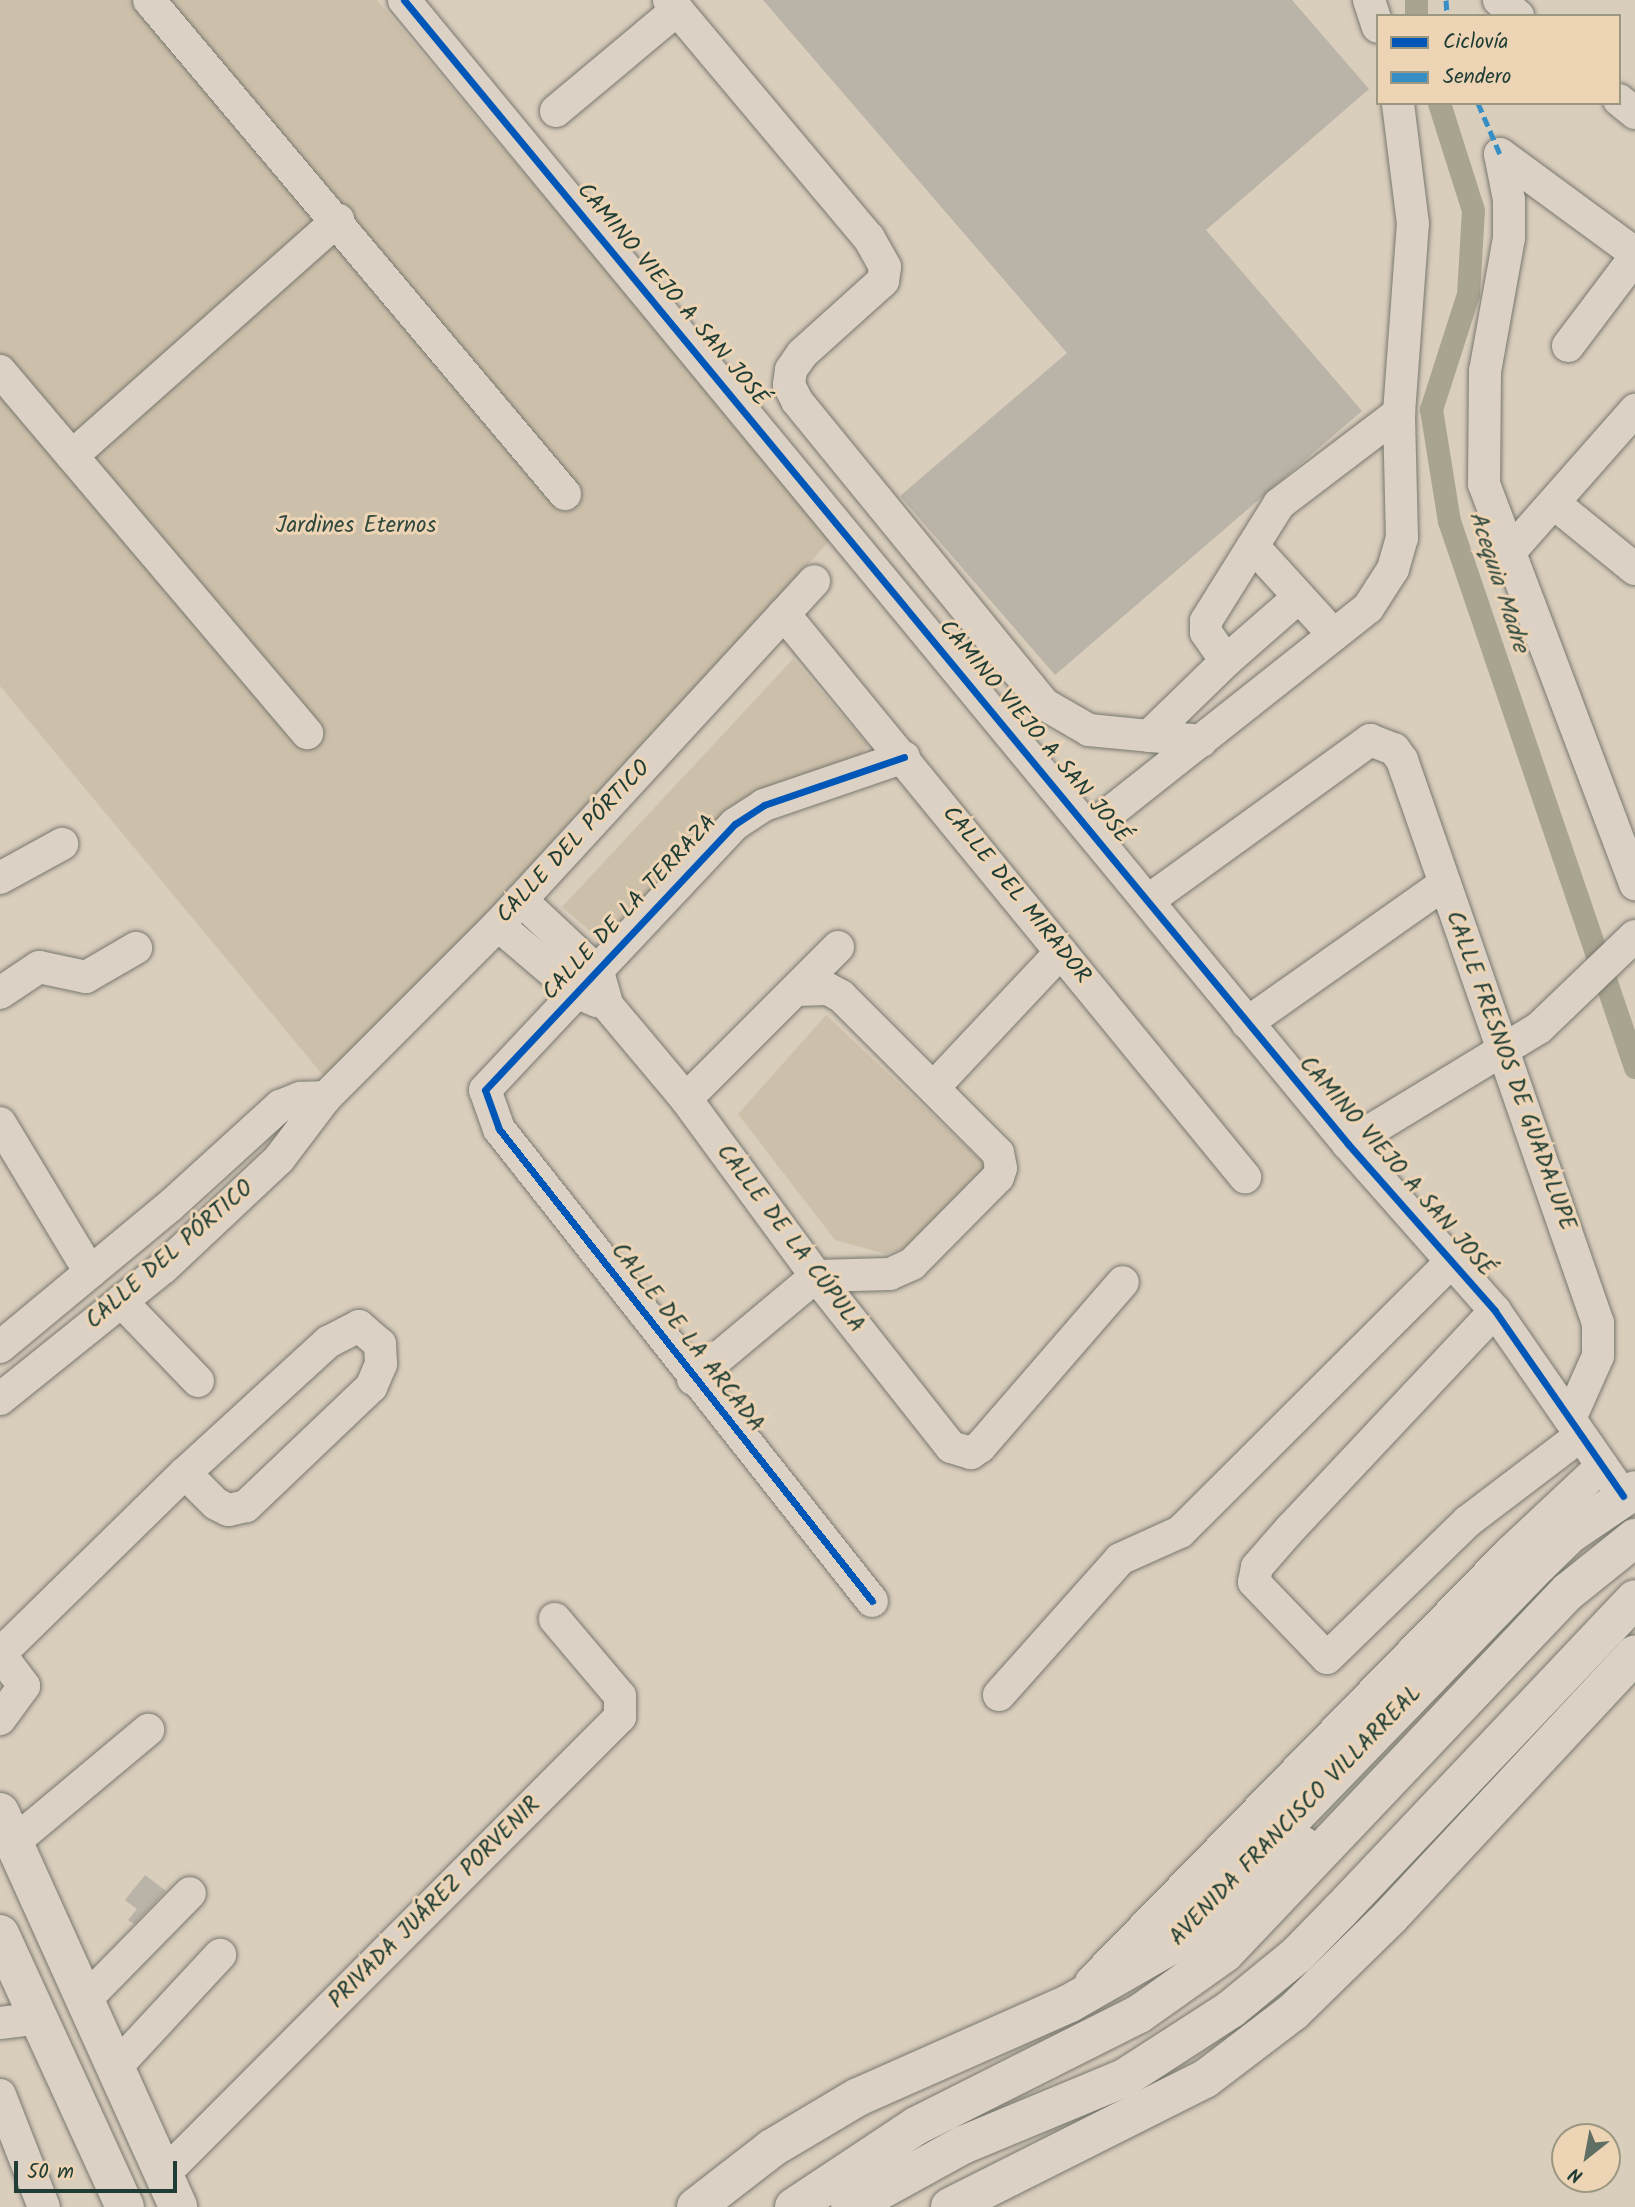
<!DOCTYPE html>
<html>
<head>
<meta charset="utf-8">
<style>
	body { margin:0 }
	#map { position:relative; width:1635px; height:2207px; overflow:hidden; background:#d9cdbc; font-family:Kalam,sans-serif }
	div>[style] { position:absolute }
	.green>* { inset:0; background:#cdc0aa }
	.canal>* { height:23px; margin:-11.5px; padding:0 11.5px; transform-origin:11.5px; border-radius:11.5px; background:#a9a490 }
	.building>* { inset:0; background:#bab3a7 }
	.roads { filter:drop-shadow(0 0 2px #78786f) drop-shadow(0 0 2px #78786f) }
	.minor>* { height:32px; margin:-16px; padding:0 16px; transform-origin:16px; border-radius:16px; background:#dbd1c5 }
	.major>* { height:38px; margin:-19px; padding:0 19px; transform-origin:19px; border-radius:19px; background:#dbd1c5 }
	.highway>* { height:38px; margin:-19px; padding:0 19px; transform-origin:19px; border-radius:19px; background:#dbd1c5 }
	.quiet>* { height:5px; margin-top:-2.5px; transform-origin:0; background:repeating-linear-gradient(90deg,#378ec5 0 10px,transparent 0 15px) }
	.cycleway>* { height:7px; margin:-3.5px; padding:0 3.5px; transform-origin:3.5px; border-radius:3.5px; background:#0057b8 }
	span { translate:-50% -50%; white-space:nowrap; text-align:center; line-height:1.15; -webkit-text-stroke:6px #edd4b5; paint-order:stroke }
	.street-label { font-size:23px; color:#1f3d34 }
	.park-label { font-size:23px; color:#30493e }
	.water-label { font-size:24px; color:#314a3f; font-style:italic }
	.legend { position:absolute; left:1376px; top:14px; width:245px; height:91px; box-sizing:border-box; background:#edd4b5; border:2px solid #9b9881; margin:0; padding:9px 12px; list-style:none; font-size:21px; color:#1f3d34 }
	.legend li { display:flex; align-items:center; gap:14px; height:35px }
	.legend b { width:35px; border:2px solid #9b9881 }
	.north { position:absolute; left:1551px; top:2123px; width:70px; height:70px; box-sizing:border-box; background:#edd4b5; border:2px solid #9b9881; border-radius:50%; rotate:211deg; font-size:19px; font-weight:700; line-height:28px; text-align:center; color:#1f3d34 }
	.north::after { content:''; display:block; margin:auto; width:24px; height:32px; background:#606f64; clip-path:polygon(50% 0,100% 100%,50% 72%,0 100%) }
	.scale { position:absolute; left:14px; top:2161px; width:163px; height:32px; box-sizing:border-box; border:4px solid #1f3d34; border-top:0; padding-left:9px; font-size:21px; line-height:24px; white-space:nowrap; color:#1f3d34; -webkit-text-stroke:5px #edd4b5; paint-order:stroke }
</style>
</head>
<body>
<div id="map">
	<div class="green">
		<div style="clip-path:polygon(0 0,377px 0,833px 537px,331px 1085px,0 686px)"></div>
		<div style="clip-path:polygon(793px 659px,868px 745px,858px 759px,810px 772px,754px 796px,604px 943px,562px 907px)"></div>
		<div style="clip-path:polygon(826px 1015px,991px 1170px,929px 1240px,886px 1254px,835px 1240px,738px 1114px)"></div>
	</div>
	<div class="canal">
		<div style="left:1416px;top:0;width:16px;rotate:90deg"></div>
		<div style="left:1439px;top:103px;width:112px;rotate:72.4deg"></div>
		<div style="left:1473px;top:210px;width:84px;rotate:93.4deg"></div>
		<div style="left:1468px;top:294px;width:121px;rotate:107.8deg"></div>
		<div style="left:1431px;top:409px;width:113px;rotate:80.9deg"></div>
		<div style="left:1449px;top:521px;width:577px;rotate:71.19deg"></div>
	</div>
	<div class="building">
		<div style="clip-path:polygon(763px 0,1292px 0,1369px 89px,1206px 230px,1362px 411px,1055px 675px,900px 496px,1067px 353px)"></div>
		<div style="clip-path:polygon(145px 1875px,166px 1891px,134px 1924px,128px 1920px,137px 1909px,125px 1900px)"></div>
	</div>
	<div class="roads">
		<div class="minor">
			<div style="left:149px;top:0;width:646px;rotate:49.9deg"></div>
			<div style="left:404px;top:0;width:1483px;rotate:50.47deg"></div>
			<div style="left:1348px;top:1144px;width:222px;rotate:48.6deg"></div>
			<div style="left:1495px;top:1311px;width:225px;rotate:55.3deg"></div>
			<div style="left:669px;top:0;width:311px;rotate:50deg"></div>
			<div style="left:869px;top:238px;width:33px;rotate:61deg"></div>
			<div style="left:885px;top:267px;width:14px;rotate:98deg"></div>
			<div style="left:883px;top:281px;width:109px;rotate:138deg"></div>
			<div style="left:802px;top:354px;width:19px;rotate:125deg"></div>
			<div style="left:791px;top:370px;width:15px;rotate:98deg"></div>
			<div style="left:789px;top:385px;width:18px;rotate:63deg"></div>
			<div style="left:797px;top:401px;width:391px;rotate:50.8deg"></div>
			<div style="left:1044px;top:704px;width:52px;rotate:30deg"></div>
			<div style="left:1089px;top:730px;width:113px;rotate:5.6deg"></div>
			<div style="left:1369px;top:0;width:28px;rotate:72deg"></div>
			<div style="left:1499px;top:0;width:25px;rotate:40deg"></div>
			<div style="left:1619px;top:100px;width:21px;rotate:39deg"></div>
			<div style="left:556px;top:111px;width:158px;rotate:-39.9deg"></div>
			<div style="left:1500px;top:154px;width:47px;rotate:78.9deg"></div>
			<div style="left:1509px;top:200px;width:38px;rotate:90deg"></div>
			<div style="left:1509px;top:238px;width:135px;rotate:100.2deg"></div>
			<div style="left:1485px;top:371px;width:113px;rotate:90.5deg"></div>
			<div style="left:1484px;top:484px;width:428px;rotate:69.3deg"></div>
			<div style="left:1500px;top:154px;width:167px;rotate:36.3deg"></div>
			<div style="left:1568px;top:346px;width:111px;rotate:-53deg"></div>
			<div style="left:0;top:371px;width:475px;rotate:49.7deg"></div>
			<div style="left:72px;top:456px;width:356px;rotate:-41.6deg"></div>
			<div style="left:1555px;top:504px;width:103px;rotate:39.1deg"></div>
			<div style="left:1253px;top:546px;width:120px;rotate:47.7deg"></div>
			<div style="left:1509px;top:553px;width:191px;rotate:-48.6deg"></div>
			<div style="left:1299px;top:597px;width:97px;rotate:138.8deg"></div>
			<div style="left:1226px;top:661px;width:35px;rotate:-125deg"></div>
			<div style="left:1206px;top:632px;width:11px;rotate:-90deg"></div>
			<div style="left:1206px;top:621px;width:138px;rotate:-58deg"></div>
			<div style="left:1279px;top:504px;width:151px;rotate:-37.2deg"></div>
			<div style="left:784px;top:614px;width:728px;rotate:50.69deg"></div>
			<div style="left:1149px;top:736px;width:107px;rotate:-44.2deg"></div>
			<div style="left:1089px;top:829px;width:356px;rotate:-38.4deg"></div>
			<div style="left:1368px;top:608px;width:46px;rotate:-57.3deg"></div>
			<div style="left:1393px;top:569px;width:32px;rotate:-74deg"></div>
			<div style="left:1402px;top:538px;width:125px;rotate:-91.4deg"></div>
			<div style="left:1399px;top:413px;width:190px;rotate:-85.8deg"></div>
			<div style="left:1413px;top:224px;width:122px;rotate:-97.1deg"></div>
			<div style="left:0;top:878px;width:71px;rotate:-28.7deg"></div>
			<div style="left:521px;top:900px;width:105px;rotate:43.1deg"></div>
			<div style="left:598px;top:972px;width:35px;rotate:74deg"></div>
			<div style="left:608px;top:1006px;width:121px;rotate:50deg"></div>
			<div style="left:686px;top:1099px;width:220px;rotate:53.7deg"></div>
			<div style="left:816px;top:1276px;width:218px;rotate:51.7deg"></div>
			<div style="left:951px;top:1447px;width:21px;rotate:17deg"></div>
			<div style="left:971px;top:1453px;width:11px;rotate:-34deg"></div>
			<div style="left:980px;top:1447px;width:218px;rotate:-49.1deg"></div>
			<div style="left:1149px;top:900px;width:273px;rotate:-35.9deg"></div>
			<div style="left:1370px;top:740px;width:26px;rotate:21deg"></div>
			<div style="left:1394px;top:749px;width:14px;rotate:54deg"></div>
			<div style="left:1402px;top:760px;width:596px;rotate:70.81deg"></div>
			<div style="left:1598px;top:1323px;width:33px;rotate:90deg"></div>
			<div style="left:1598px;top:1356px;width:69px;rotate:114deg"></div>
			<div style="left:498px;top:925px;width:105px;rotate:40.4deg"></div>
			<div style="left:578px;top:993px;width:21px;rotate:23deg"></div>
			<div style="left:0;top:993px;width:47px;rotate:-33.7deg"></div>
			<div style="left:39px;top:967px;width:48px;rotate:12deg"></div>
			<div style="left:86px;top:977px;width:58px;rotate:-30.1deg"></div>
			<div style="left:1247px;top:1023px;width:241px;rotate:-35.2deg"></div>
			<div style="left:935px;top:1086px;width:184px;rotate:-46.8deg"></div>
			<div style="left:686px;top:1099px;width:215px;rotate:-45deg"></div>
			<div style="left:0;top:1123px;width:174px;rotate:58.9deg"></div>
			<div style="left:1348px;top:1144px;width:223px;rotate:-31.3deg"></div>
			<div style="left:1539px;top:1028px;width:133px;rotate:-43.8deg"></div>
			<div style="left:121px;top:1301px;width:111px;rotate:46.1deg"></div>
			<div style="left:1495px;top:1311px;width:298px;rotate:133.2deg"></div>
			<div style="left:1291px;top:1528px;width:52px;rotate:131.1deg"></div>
			<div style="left:1257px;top:1567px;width:15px;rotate:101deg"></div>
			<div style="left:1254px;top:1582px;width:105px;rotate:46.2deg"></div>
			<div style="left:1327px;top:1658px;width:197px;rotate:-44.2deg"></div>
			<div style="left:1468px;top:1521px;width:141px;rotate:-37.2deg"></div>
			<div style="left:0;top:1347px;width:221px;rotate:-39.7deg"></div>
			<div style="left:170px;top:1206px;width:149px;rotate:-42.3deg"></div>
			<div style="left:280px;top:1106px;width:22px;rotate:-22deg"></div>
			<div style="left:300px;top:1098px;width:26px;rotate:-2deg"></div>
			<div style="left:693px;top:1379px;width:160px;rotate:-39.9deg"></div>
			<div style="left:816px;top:1276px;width:74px;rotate:-1.5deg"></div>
			<div style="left:890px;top:1274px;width:24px;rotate:-24deg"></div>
			<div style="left:912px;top:1264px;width:122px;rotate:-45.3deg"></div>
			<div style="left:998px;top:1177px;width:9px;rotate:-72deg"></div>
			<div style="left:1001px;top:1168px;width:15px;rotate:-101deg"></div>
			<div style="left:998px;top:1153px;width:222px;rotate:-135deg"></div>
			<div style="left:841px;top:996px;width:15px;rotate:-152deg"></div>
			<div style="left:828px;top:989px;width:31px;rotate:178deg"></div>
			<div style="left:0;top:1399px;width:209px;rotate:-38.8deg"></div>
			<div style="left:163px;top:1268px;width:159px;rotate:-43.2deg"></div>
			<div style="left:279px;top:1159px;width:78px;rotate:-52.8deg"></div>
			<div style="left:326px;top:1097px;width:243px;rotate:-45deg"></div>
			<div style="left:498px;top:925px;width:467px;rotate:-47.4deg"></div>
			<div style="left:872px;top:1601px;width:602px;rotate:-128.32deg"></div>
			<div style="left:499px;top:1129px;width:41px;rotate:-109.7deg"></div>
			<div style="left:485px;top:1090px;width:365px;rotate:-46.8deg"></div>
			<div style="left:735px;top:824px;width:35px;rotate:-33deg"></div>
			<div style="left:764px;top:805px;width:148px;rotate:-18.9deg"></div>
			<div style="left:1px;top:1653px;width:257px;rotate:-44.4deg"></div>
			<div style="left:185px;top:1473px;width:194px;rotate:-42.5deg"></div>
			<div style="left:328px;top:1342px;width:35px;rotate:-27deg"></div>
			<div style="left:359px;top:1326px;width:28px;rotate:41deg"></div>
			<div style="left:380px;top:1344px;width:20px;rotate:87deg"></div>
			<div style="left:381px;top:1364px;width:25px;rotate:113deg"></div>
			<div style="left:371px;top:1387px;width:173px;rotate:136.4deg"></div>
			<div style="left:246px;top:1506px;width:18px;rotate:167deg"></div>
			<div style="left:228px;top:1510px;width:13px;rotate:-153deg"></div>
			<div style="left:216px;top:1504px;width:44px;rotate:-135deg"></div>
			<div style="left:0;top:1654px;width:40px;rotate:53deg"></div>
			<div style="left:24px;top:1686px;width:41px;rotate:126deg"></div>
			<div style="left:999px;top:1695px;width:182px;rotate:-48.3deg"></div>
			<div style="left:1120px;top:1559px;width:66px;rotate:-24.2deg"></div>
			<div style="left:1180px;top:1532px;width:384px;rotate:-44.9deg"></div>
			<div style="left:14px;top:1842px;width:175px;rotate:-39.9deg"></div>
			<div style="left:1091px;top:1982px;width:600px;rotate:-45.74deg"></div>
			<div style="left:1510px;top:1552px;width:126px;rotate:-43.1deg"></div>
			<div style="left:84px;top:2001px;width:151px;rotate:-45.5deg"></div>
			<div style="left:0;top:2023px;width:38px;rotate:-7deg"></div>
			<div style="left:114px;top:2069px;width:156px;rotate:-47.1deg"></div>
			<div style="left:0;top:2095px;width:120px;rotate:68.6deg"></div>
			<div style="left:163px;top:2175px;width:647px;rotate:-45.06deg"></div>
			<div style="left:620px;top:1717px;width:21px;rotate:-90deg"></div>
			<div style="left:620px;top:1696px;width:101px;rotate:-130.2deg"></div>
		</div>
		<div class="major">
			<div style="left:0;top:1812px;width:433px;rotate:65.7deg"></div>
			<div style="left:0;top:1934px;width:300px;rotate:65.4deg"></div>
			<div style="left:696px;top:2207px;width:96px;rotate:-37.8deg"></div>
			<div style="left:772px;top:2148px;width:100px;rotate:-30.7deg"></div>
			<div style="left:858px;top:2097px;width:232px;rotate:-23.9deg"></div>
			<div style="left:1070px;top:2003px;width:113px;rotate:-29.7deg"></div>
			<div style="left:1168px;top:1947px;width:532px;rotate:-45.91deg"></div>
			<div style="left:1538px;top:1565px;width:45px;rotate:-44.1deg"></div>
			<div style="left:1570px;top:1534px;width:78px;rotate:-34.1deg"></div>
			<div style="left:950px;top:2207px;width:285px;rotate:-26.7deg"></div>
			<div style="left:1205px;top:2079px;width:111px;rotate:-37.3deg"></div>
			<div style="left:1293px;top:2012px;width:136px;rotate:-44.4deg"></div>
			<div style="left:1390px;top:1917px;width:359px;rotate:-47deg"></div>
		</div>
		<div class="highway">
			<div style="left:1168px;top:1947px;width:47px;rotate:-29.3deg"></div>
			<div style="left:1209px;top:1924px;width:122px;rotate:-40.3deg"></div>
			<div style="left:794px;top:2207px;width:146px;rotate:-33.6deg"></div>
			<div style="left:916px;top:2126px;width:250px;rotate:-26.7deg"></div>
			<div style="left:1139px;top:2014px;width:105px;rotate:-35.3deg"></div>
			<div style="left:1225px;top:1953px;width:499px;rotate:-46.5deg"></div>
			<div style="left:1569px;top:1591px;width:85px;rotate:-38.8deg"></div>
			<div style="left:850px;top:2207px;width:129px;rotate:-28.8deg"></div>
			<div style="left:963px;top:2145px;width:177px;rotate:-22.6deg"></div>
			<div style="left:1126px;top:2077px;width:125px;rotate:-32.9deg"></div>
			<div style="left:1231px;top:2009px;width:85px;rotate:-39.3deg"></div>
			<div style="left:1297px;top:1955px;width:62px;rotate:-45.7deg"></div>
			<div style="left:1340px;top:1911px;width:429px;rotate:-46.6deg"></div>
		</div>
	</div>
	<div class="quiet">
		<div style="left:1446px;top:0;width:16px;rotate:86deg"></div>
		<div style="left:1478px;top:103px;width:56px;rotate:66.7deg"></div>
	</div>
	<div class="cycleway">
		<div style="left:404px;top:0;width:1483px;rotate:50.47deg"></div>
		<div style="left:1348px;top:1144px;width:222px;rotate:48.6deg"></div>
		<div style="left:1495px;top:1311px;width:225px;rotate:55.3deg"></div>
		<div style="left:872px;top:1601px;width:602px;rotate:-128.32deg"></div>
		<div style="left:499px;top:1129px;width:41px;rotate:-109.7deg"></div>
		<div style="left:485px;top:1090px;width:365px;rotate:-46.8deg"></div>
		<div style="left:735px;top:824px;width:35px;rotate:-33deg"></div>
		<div style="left:764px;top:805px;width:148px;rotate:-18.9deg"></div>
	</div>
	<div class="street-label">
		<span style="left:672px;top:295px;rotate:50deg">CAMINO VIEJO A SAN JOSÉ</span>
		<span style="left:1034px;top:732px;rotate:50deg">CAMINO VIEJO A SAN JOSÉ</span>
		<span style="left:574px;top:842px;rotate:-47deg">CALLE DEL PÓRTICO</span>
		<span style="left:1016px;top:895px;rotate:51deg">CALLE DEL MIRADOR</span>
		<span style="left:630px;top:908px;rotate:-47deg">CALLE DE LA TERRAZA</span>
		<span style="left:1510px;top:1071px;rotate:70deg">CALLE FRESNOS DE GUADALUPE</span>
		<span style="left:1396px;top:1167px;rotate:49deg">CAMINO VIEJO A SAN JOSÉ</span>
		<span style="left:790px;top:1239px;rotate:53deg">CALLE DE LA CÚPULA</span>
		<span style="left:170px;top:1255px;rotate:-41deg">CALLE DEL PÓRTICO</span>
		<span style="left:687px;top:1338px;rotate:52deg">CALLE DE LA ARCADA</span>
		<span style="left:1296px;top:1816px;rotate:-46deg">AVENIDA FRANCISCO VILLARREAL</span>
		<span style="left:435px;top:1903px;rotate:-45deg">PRIVADA JUÁREZ PORVENIR</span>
	</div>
	<div class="park-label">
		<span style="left:356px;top:526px">Jardines Eternos</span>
	</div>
	<div class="water-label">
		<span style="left:1498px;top:582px;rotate:72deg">Acequia Madre</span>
	</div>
	<ul class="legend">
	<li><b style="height:9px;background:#0057b8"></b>Ciclovía</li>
	<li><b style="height:9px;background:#378ec5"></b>Sendero</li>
	</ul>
	<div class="north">N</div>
	<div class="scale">50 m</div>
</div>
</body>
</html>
